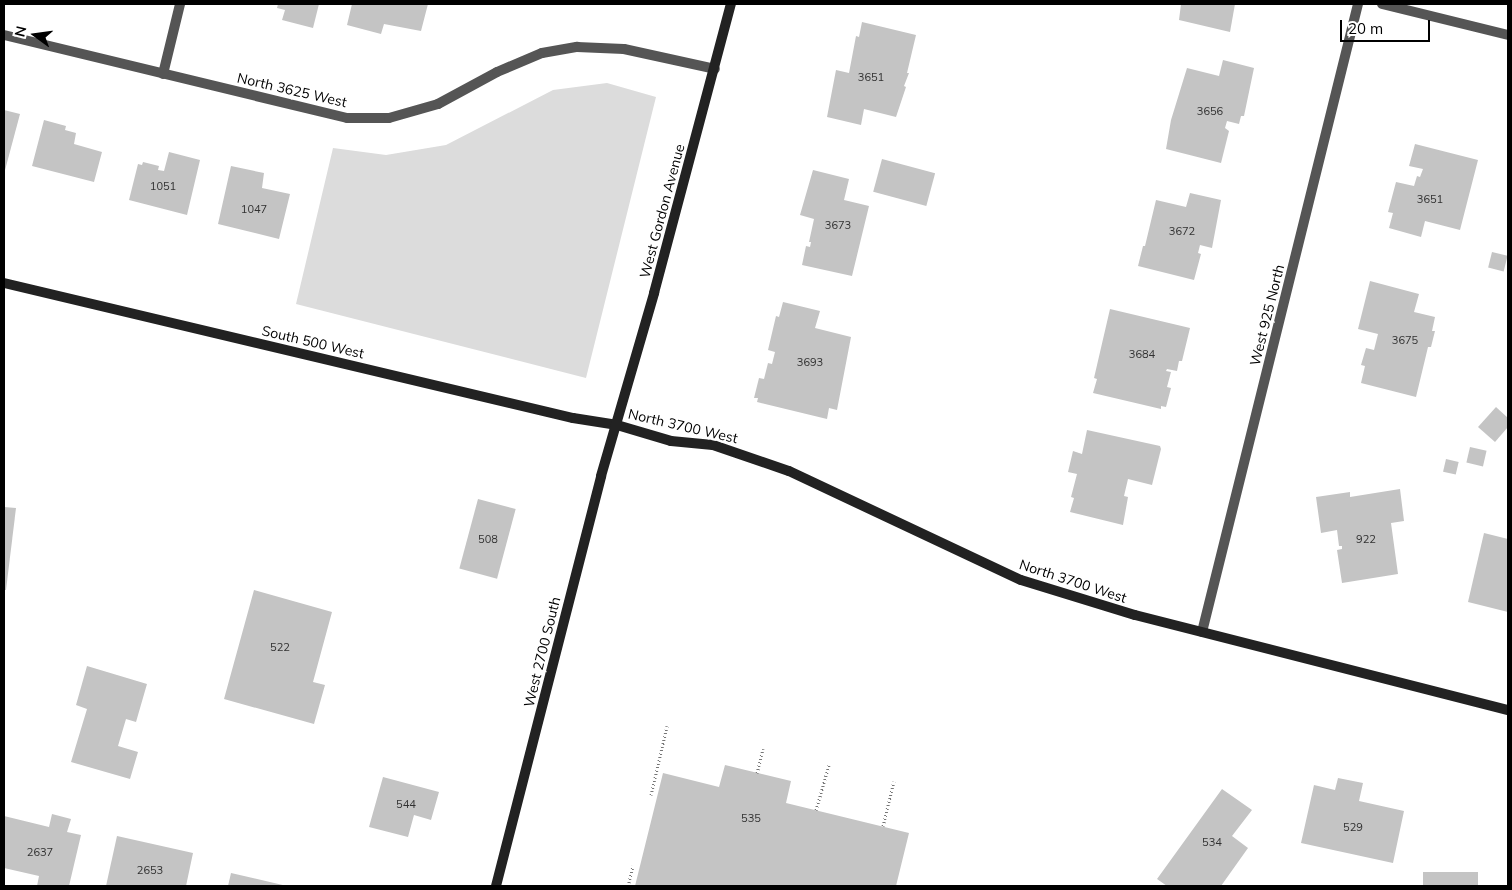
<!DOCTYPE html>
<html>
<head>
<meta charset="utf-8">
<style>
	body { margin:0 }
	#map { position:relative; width:1512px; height:890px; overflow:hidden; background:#fff; font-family:Mulish,sans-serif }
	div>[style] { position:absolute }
	.green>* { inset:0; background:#dcdcdc }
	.building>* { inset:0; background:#c4c4c4; transform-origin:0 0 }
	.path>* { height:3px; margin-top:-1.5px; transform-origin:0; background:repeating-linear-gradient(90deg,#777 0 1px,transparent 0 3.5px) }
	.street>* { height:10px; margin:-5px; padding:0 5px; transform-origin:5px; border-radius:5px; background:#555 }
	.secondary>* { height:10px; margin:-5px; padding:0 5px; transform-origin:5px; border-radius:5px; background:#222 }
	span { translate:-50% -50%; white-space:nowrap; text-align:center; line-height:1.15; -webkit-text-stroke:4.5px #fff; paint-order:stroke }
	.number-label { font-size:11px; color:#313131 }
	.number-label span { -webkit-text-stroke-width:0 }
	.street-label { font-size:14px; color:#000 }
	.frame { position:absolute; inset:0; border:5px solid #000; pointer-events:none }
	.north { position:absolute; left:10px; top:10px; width:50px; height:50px; -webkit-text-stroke:4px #fff; paint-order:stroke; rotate:284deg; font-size:14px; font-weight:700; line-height:20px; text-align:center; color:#000 }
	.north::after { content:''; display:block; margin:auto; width:18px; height:22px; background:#000; clip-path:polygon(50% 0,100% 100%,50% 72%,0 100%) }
	.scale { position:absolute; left:1340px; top:20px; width:90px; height:22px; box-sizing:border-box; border:2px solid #000; border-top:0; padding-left:6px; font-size:15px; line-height:18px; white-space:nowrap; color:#000; -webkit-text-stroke:4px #fff; paint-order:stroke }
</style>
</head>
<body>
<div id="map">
	<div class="green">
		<div style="clip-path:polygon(607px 83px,656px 97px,586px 378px,296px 304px,333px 148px,386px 155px,446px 145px,553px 90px)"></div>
	</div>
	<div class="building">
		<div style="clip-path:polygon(278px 4px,319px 4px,313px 28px,282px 20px,285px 10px,277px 8px)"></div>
		<div style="clip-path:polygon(352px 4px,428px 4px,421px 31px,384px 24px,381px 34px,347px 25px)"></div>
		<div style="clip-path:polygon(1181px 4px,1235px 4px,1230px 32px,1179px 20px)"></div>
		<div style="clip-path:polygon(862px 22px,916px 35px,907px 73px,909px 73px,904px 86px,906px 87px,896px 117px,864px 109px,861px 125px,827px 117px,836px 70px,849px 73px,856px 36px,859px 37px)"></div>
		<div style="clip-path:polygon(1223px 60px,1254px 68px,1244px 116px,1241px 116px,1239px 124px,1227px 121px,1225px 128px,1229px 131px,1221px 163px,1166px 149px,1171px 120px,1187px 68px,1219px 76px)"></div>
		<div style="clip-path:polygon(4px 110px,20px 114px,4px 174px)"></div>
		<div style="clip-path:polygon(44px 120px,66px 126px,65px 130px,76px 133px,74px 144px,102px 152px,94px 182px,32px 166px)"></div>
		<div style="clip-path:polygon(1415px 144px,1478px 160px,1460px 230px,1425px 221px,1421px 237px,1389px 228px,1393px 213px,1388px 212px,1396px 182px,1414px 186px,1417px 176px,1420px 177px,1423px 169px,1409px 166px)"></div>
		<div style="clip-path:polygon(169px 152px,200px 160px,187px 215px,129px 200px,138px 164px,142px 165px,143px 162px,159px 166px,158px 170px,164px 171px)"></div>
		<div style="left:882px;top:159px;width:55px;height:34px;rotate:15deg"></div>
		<div style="clip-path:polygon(231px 166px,264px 173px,262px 188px,290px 194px,279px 239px,218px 224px)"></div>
		<div style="clip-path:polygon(813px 170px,849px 179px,844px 200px,869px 206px,852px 276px,802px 265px,806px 246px,810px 247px,811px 242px,809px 242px,814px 219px,800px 215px)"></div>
		<div style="clip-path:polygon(1190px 193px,1221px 200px,1212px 248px,1200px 245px,1198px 253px,1201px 254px,1194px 280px,1138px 266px,1143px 246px,1145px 246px,1156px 200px,1186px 207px)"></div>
		<div style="left:1492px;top:252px;width:16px;height:16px;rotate:14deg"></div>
		<div style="clip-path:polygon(1370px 281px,1419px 294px,1414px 312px,1435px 317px,1432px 331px,1435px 331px,1431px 347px,1428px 347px,1416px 397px,1361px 383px,1365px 366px,1361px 365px,1366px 348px,1374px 350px,1378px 334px,1358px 329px)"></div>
		<div style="clip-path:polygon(783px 302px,820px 311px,815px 328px,851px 337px,837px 410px,829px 408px,827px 419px,757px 402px,758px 398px,754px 398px,759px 378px,764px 379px,768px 363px,772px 364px,775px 352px,768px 350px,776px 316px,779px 317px)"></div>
		<div style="clip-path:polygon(1110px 309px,1190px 328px,1182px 361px,1179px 361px,1177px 371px,1167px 369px,1166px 371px,1171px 372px,1167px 387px,1171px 388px,1166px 407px,1161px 406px,1161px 409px,1093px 393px,1097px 379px,1094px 378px)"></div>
		<div style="clip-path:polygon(1496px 407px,1508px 418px,1508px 427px,1495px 442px,1478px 427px)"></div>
		<div style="clip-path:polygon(1087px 430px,1160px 446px,1161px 449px,1152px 485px,1128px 479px,1124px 496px,1128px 497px,1123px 525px,1070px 512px,1074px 498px,1071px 497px,1077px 474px,1068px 472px,1073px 451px,1082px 454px)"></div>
		<div style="left:1470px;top:447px;width:17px;height:16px;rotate:13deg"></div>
		<div style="left:1446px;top:459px;width:13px;height:13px;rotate:13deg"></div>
		<div style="clip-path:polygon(1400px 489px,1404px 521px,1391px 523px,1398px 574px,1342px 583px,1337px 550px,1342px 549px,1342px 546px,1339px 546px,1337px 530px,1321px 533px,1316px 497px,1350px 492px,1350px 497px)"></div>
		<div style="left:478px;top:499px;width:39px;height:72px;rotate:15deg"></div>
		<div style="clip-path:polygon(4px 507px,16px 508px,6px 590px,4px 590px)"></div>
		<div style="clip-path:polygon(1484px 533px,1508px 539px,1508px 612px,1468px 602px)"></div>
		<div style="clip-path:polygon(254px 590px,332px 612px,313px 682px,325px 685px,314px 724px,224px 699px)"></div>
		<div style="clip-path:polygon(87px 666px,147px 684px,136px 722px,126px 719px,118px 746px,138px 752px,130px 779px,71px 762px,87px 709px,76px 705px)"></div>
		<div style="clip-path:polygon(725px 765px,791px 781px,786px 803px,909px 833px,896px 886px,635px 886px,663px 773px,719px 787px)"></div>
		<div style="clip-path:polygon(383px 777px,439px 792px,431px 820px,414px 815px,408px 837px,369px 827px)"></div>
		<div style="clip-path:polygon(1338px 778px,1363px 783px,1359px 801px,1404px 811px,1393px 863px,1301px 843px,1314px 785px,1335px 790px)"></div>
		<div style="clip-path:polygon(1222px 789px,1252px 810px,1232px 836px,1248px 848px,1221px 886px,1167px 886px,1157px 879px)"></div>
		<div style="clip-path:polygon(52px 814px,71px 819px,67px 832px,81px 835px,69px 886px,37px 886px,39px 876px,4px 868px,4px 816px,49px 827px)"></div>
		<div style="clip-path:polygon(117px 836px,193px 853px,186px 886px,106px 886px)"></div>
		<div style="left:1423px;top:872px;width:55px;height:14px"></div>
		<div style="clip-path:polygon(231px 873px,287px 886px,228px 886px)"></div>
	</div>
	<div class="path">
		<div style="left:757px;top:773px;width:25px;rotate:-76deg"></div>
		<div style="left:651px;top:795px;width:71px;rotate:-76.9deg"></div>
		<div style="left:816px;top:810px;width:47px;rotate:-73.9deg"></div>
		<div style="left:883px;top:826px;width:46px;rotate:-76.3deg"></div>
		<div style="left:628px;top:886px;width:21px;rotate:-76deg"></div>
	</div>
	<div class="street">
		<div style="left:1382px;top:4px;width:130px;rotate:13.8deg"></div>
		<div style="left:4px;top:35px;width:353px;rotate:13.6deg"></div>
		<div style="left:347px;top:118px;width:42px"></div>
		<div style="left:389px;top:118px;width:51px;rotate:-15.9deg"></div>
		<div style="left:438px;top:104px;width:67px;rotate:-28.5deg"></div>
		<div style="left:497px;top:72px;width:49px;rotate:-22.9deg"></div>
		<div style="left:542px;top:53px;width:36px;rotate:-10deg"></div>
		<div style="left:577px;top:47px;width:47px;rotate:2.4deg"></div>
		<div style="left:624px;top:49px;width:93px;rotate:12.4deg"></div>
		<div style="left:163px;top:74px;width:72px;rotate:-76.3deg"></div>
		<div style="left:1202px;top:632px;width:647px;rotate:-76.05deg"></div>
	</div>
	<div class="secondary">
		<div style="left:4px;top:283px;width:585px;rotate:13.35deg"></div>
		<div style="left:573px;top:418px;width:45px;rotate:9deg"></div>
		<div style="left:617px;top:425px;width:56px;rotate:16.5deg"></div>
		<div style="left:671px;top:441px;width:42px;rotate:5.4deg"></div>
		<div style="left:713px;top:445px;width:80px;rotate:18.9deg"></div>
		<div style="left:789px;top:471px;width:256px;rotate:25.2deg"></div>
		<div style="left:1021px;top:580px;width:119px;rotate:17.1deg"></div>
		<div style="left:1135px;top:615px;width:385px;rotate:14.3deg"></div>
		<div style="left:496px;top:886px;width:423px;rotate:-75.6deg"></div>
		<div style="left:601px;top:476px;width:191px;rotate:-73.8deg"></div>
		<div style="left:654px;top:293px;width:299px;rotate:-75.1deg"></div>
	</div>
	<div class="number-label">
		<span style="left:871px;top:77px">3651</span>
		<span style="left:1210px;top:111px">3656</span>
		<span style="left:163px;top:186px">1051</span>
		<span style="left:1430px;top:199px">3651</span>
		<span style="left:254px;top:209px">1047</span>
		<span style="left:838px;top:225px">3673</span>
		<span style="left:1182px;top:231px">3672</span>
		<span style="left:1405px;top:340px">3675</span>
		<span style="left:1142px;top:354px">3684</span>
		<span style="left:810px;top:362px">3693</span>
		<span style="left:488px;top:539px">508</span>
		<span style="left:1366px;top:539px">922</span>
		<span style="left:280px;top:647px">522</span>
		<span style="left:406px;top:804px">544</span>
		<span style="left:751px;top:818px">535</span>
		<span style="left:1353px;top:827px">529</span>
		<span style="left:1212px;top:842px">534</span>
		<span style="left:40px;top:852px">2637</span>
		<span style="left:150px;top:870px">2653</span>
	</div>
	<div class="street-label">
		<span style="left:292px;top:90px;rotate:13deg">North 3625 West</span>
		<span style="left:662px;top:211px;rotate:-75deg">West Gordon Avenue</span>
		<span style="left:1267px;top:315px;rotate:-76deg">West 925 North</span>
		<span style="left:313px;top:342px;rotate:13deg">South 500 West</span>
		<span style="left:683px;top:426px;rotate:13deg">North 3700 West</span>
		<span style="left:1073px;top:581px;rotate:18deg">North 3700 West</span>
		<span style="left:542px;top:652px;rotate:-76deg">West 2700 South</span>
	</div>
	<div class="frame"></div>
	<div class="north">N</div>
	<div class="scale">20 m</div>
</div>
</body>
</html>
